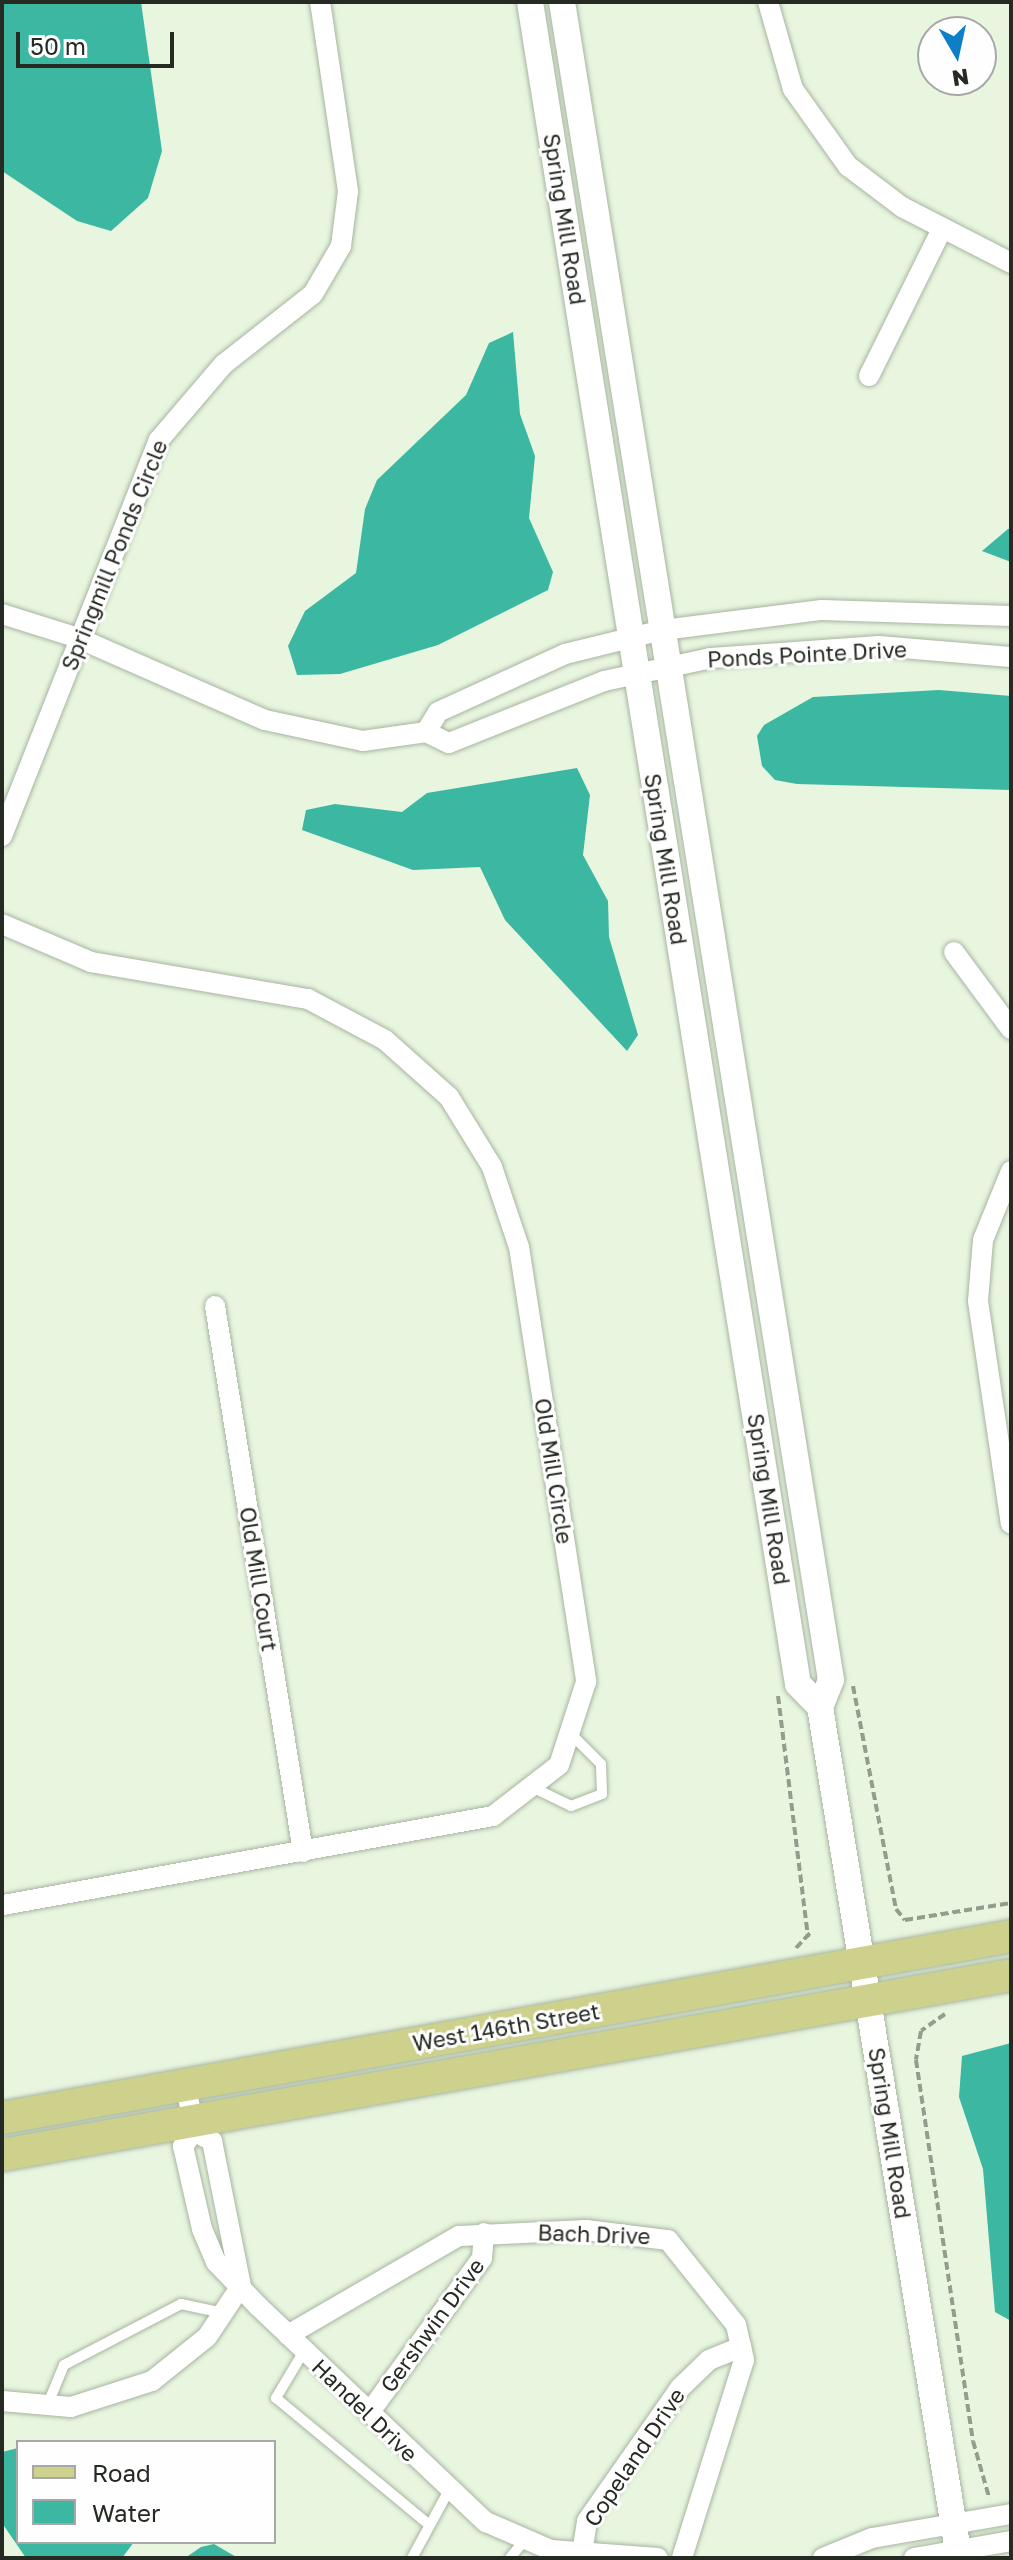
<!DOCTYPE html>
<html>
<head>
<meta charset="utf-8">
<style>
	body { margin:0 }
	#map { position:relative; width:1013px; height:2560px; overflow:hidden; background:#e8f6e0; font-family:"Golos Text",sans-serif }
	div>[style] { position:absolute }
	.water>* { inset:0; background:#3bb7a2 }
	.path>* { height:4px; margin-top:-2px; transform-origin:0; background:repeating-linear-gradient(90deg,#939d8d 0 8px,transparent 0 12px) }
	.roads { filter:drop-shadow(0 0 2px #a7b5a0) drop-shadow(0 0 2px #a7b5a0) }
	.service>* { height:10px; margin:-5px; padding:0 5px; transform-origin:5px; border-radius:5px; background:#fff }
	.minor>* { height:20px; margin:-10px; padding:0 10px; transform-origin:10px; border-radius:10px; background:#fff }
	.tertiary>* { height:26px; margin:-13px; padding:0 13px; transform-origin:13px; border-radius:13px; background:#fff }
	.primary>* { height:32px; margin:-16px; padding:0 16px; transform-origin:16px; border-radius:16px; background:#cdd18b }
	span { translate:-50% -50%; white-space:nowrap; text-align:center; line-height:1.15; -webkit-text-stroke:6px #fefefe; paint-order:stroke }
	.street-label { font-size:22px; color:#252a22 }
	.frame { position:absolute; inset:0; border:4px solid #252a22; pointer-events:none }
	.legend { position:absolute; left:16px; top:2440px; width:260px; height:104px; box-sizing:border-box; background:#fefefe; border:2px solid #a7a9a6; margin:0; padding:10px 14px; list-style:none; font-size:24px; color:#252a22 }
	.legend li { display:flex; align-items:center; gap:16px; height:40px }
	.legend b { width:40px; border:2px solid #a7a9a6 }
	.north { position:absolute; left:917px; top:16px; width:80px; height:80px; box-sizing:border-box; background:#fefefe; border:2px solid #a7a9a6; border-radius:50%; rotate:171deg; font-size:22px; font-weight:700; line-height:32px; text-align:center; color:#252a22 }
	.north::after { content:''; display:block; margin:auto; width:28px; height:36px; background:#0c7fc8; clip-path:polygon(50% 0,100% 100%,50% 72%,0 100%) }
	.scale { position:absolute; left:16px; top:32px; width:158px; height:36px; box-sizing:border-box; border:4px solid #252a22; border-top:0; padding-left:10px; font-size:24px; line-height:28px; white-space:nowrap; color:#252a22; -webkit-text-stroke:6px #fefefe; paint-order:stroke }
</style>
</head>
<body>
<div id="map">
	<div class="water">
		<div style="clip-path:polygon(2px 2px,141px 2px,162px 151px,148px 198px,111px 231px,77px 221px,2px 171px)"></div>
		<div style="clip-path:polygon(513px 332px,520px 414px,535px 456px,529px 518px,553px 572px,548px 590px,438px 645px,340px 674px,297px 675px,288px 646px,305px 611px,356px 573px,365px 509px,377px 480px,466px 395px,489px 343px)"></div>
		<div style="clip-path:polygon(1011px 528px,1011px 562px,982px 551px,1008px 529px)"></div>
		<div style="clip-path:polygon(939px 690px,1011px 696px,1011px 790px,797px 784px,775px 780px,762px 766px,757px 736px,764px 725px,813px 697px)"></div>
		<div style="clip-path:polygon(577px 768px,590px 795px,583px 855px,608px 901px,609px 937px,638px 1035px,627px 1051px,505px 920px,480px 867px,413px 870px,302px 830px,306px 810px,335px 804px,402px 812px,427px 793px)"></div>
		<div style="clip-path:polygon(1011px 2043px,1011px 2321px,995px 2312px,983px 2169px,959px 2097px,962px 2056px)"></div>
		<div style="clip-path:polygon(18px 2448px,18px 2542px,134px 2542px,122px 2558px,26px 2558px,2px 2523px,2px 2452px)"></div>
		<div style="clip-path:polygon(214px 2544px,238px 2558px,185px 2558px,201px 2547px)"></div>
	</div>
	<div class="path">
		<div style="left:853px;top:1686px;width:227px;rotate:79.1deg"></div>
		<div style="left:896px;top:1909px;width:14px;rotate:51deg"></div>
		<div style="left:905px;top:1920px;width:107px;rotate:-9.1deg"></div>
		<div style="left:778px;top:1696px;width:243px;rotate:82.9deg"></div>
		<div style="left:796px;top:1948px;width:22px;rotate:-47deg"></div>
		<div style="left:945px;top:2014px;width:29px;rotate:145deg"></div>
		<div style="left:921px;top:2031px;width:29px;rotate:100deg"></div>
		<div style="left:916px;top:2060px;width:385px;rotate:81.5deg"></div>
		<div style="left:973px;top:2441px;width:58px;rotate:74.1deg"></div>
	</div>
	<div class="roads">
		<div class="service">
			<div style="left:536px;top:1789px;width:39px;rotate:26deg"></div>
			<div style="left:571px;top:1806px;width:33px;rotate:-21deg"></div>
			<div style="left:602px;top:1794px;width:30px;rotate:-92deg"></div>
			<div style="left:601px;top:1764px;width:38px;rotate:-135deg"></div>
			<div style="left:304px;top:2351px;width:55px;rotate:120.8deg"></div>
			<div style="left:276px;top:2398px;width:195px;rotate:39.6deg"></div>
			<div style="left:47px;top:2406px;width:44px;rotate:-67.5deg"></div>
			<div style="left:64px;top:2365px;width:132px;rotate:-27.5deg"></div>
			<div style="left:181px;top:2304px;width:43px;rotate:12.1deg"></div>
			<div style="left:412px;top:2558px;width:77px;rotate:-61.4deg"></div>
			<div style="left:510px;top:2558px;width:21px;rotate:-51deg"></div>
		</div>
		<div class="minor">
			<div style="left:768px;top:2px;width:91px;rotate:74deg"></div>
			<div style="left:793px;top:89px;width:95px;rotate:54.5deg"></div>
			<div style="left:848px;top:166px;width:68px;rotate:37.2deg"></div>
			<div style="left:902px;top:207px;width:123px;rotate:27.2deg"></div>
			<div style="left:869px;top:376px;width:164px;rotate:-63.6deg"></div>
			<div style="left:2px;top:614px;width:80px;rotate:17.5deg"></div>
			<div style="left:78px;top:638px;width:204px;rotate:23.7deg"></div>
			<div style="left:265px;top:720px;width:100px;rotate:12.1deg"></div>
			<div style="left:363px;top:741px;width:64px;rotate:-8.1deg"></div>
			<div style="left:426px;top:732px;width:25px;rotate:26deg"></div>
			<div style="left:449px;top:743px;width:167px;rotate:-21.8deg"></div>
			<div style="left:604px;top:681px;width:109px;rotate:-12.1deg"></div>
			<div style="left:711px;top:658px;width:168px;rotate:-4.1deg"></div>
			<div style="left:879px;top:646px;width:132px;rotate:4.8deg"></div>
			<div style="left:426px;top:732px;width:23px;rotate:-59deg"></div>
			<div style="left:438px;top:712px;width:140px;rotate:-24.5deg"></div>
			<div style="left:565px;top:654px;width:101px;rotate:-13.8deg"></div>
			<div style="left:663px;top:630px;width:160px;rotate:-7.2deg"></div>
			<div style="left:822px;top:610px;width:189px;rotate:1.8deg"></div>
			<div style="left:2px;top:836px;width:426px;rotate:-68.4deg"></div>
			<div style="left:159px;top:440px;width:100px;rotate:-49.5deg"></div>
			<div style="left:224px;top:364px;width:113px;rotate:-38.2deg"></div>
			<div style="left:313px;top:294px;width:56px;rotate:-59.7deg"></div>
			<div style="left:341px;top:246px;width:55px;rotate:-82.7deg"></div>
			<div style="left:348px;top:191px;width:191px;rotate:-98.4deg"></div>
			<div style="left:2px;top:924px;width:97px;rotate:23.1deg"></div>
			<div style="left:91px;top:962px;width:220px;rotate:9.7deg"></div>
			<div style="left:308px;top:999px;width:87px;rotate:28deg"></div>
			<div style="left:385px;top:1040px;width:86px;rotate:41.7deg"></div>
			<div style="left:449px;top:1097px;width:82px;rotate:58.4deg"></div>
			<div style="left:492px;top:1167px;width:84px;rotate:71.4deg"></div>
			<div style="left:519px;top:1247px;width:440px;rotate:81.2deg"></div>
			<div style="left:586px;top:1682px;width:87px;rotate:108deg"></div>
			<div style="left:559px;top:1765px;width:83px;rotate:142.3deg"></div>
			<div style="left:493px;top:1816px;width:499px;rotate:169.7deg"></div>
			<div style="left:954px;top:952px;width:96px;rotate:53.5deg"></div>
			<div style="left:1011px;top:1171px;width:74px;rotate:112.1deg"></div>
			<div style="left:983px;top:1240px;width:61px;rotate:94.7deg"></div>
			<div style="left:978px;top:1301px;width:225px;rotate:81.6deg"></div>
			<div style="left:215px;top:1306px;width:553px;rotate:80.84deg"></div>
			<div style="left:186px;top:2085px;width:47px;rotate:80.1deg"></div>
			<div style="left:194px;top:2131px;width:19px;rotate:126deg"></div>
			<div style="left:183px;top:2146px;width:85px;rotate:77.1deg"></div>
			<div style="left:202px;top:2229px;width:36px;rotate:67deg"></div>
			<div style="left:216px;top:2262px;width:61px;rotate:46.3deg"></div>
			<div style="left:258px;top:2306px;width:314px;rotate:43.5deg"></div>
			<div style="left:486px;top:2522px;width:71px;rotate:23.3deg"></div>
			<div style="left:551px;top:2550px;width:107px;rotate:4.3deg"></div>
			<div style="left:194px;top:2131px;width:21px;rotate:29deg"></div>
			<div style="left:212px;top:2141px;width:148px;rotate:78.7deg"></div>
			<div style="left:288px;top:2335px;width:198px;rotate:-30.1deg"></div>
			<div style="left:459px;top:2236px;width:127px;rotate:-2.7deg"></div>
			<div style="left:586px;top:2230px;width:83px;rotate:7deg"></div>
			<div style="left:668px;top:2240px;width:109px;rotate:51.3deg"></div>
			<div style="left:736px;top:2325px;width:36px;rotate:77deg"></div>
			<div style="left:744px;top:2360px;width:207px;rotate:107.4deg"></div>
			<div style="left:2px;top:2401px;width:69px;rotate:5deg"></div>
			<div style="left:71px;top:2407px;width:85px;rotate:-17.8deg"></div>
			<div style="left:152px;top:2381px;width:70px;rotate:-38.7deg"></div>
			<div style="left:207px;top:2337px;width:61px;rotate:-56.3deg"></div>
			<div style="left:369px;top:2413px;width:192px;rotate:-53.9deg"></div>
			<div style="left:482px;top:2258px;width:25px;rotate:-85deg"></div>
			<div style="left:582px;top:2553px;width:32px;rotate:-81deg"></div>
			<div style="left:587px;top:2521px;width:162px;rotate:-55deg"></div>
			<div style="left:680px;top:2388px;width:40px;rotate:-44deg"></div>
			<div style="left:709px;top:2360px;width:35px;rotate:-22deg"></div>
			<div style="left:823px;top:2558px;width:53px;rotate:-22.2deg"></div>
			<div style="left:872px;top:2538px;width:141px;rotate:-9.8deg"></div>
			<div style="left:914px;top:2558px;width:98px;rotate:-9.9deg"></div>
		</div>
		<div class="tertiary">
			<div style="left:530px;top:2px;width:1703px;rotate:80.95deg"></div>
			<div style="left:798px;top:1684px;width:32px;rotate:46deg"></div>
			<div style="left:562px;top:2px;width:1699px;rotate:80.89deg"></div>
			<div style="left:831px;top:1680px;width:29px;rotate:112deg"></div>
			<div style="left:820px;top:1707px;width:862px;rotate:80.72deg"></div>
		</div>
		<div class="primary">
			<div style="left:2px;top:2118px;width:1025px;rotate:-10.22deg"></div>
			<div style="left:2px;top:2155px;width:1025px;rotate:-10.11deg"></div>
		</div>
	</div>
	<div class="street-label">
		<span style="left:565px;top:219px;rotate:81deg">Spring Mill Road</span>
		<span style="left:114px;top:555px;rotate:-68deg">Springmill Ponds Circle</span>
		<span style="left:807px;top:654px;rotate:-3deg">Ponds Pointe Drive</span>
		<span style="left:666px;top:859px;rotate:81deg">Spring Mill Road</span>
		<span style="left:554px;top:1471px;rotate:81deg">Old Mill Circle</span>
		<span style="left:769px;top:1499px;rotate:81deg">Spring Mill Road</span>
		<span style="left:259px;top:1579px;rotate:81deg">Old Mill Court</span>
		<span style="left:506px;top:2027px;rotate:-10deg">West 146th Street</span>
		<span style="left:890px;top:2133px;rotate:81deg">Spring Mill Road</span>
		<span style="left:594px;top:2234px;rotate:2deg">Bach Drive</span>
		<span style="left:432px;top:2325px;rotate:-54deg">Gershwin Drive</span>
		<span style="left:365px;top:2410px;rotate:44deg">Handel Drive</span>
		<span style="left:634px;top:2457px;rotate:-56deg">Copeland Drive</span>
	</div>
	<div class="frame"></div>
	<ul class="legend">
	<li><b style="height:10px;background:#cdd18b"></b>Road</li>
	<li><b style="height:22px;background:#3bb7a2"></b>Water</li>
	</ul>
	<div class="north">N</div>
	<div class="scale">50 m</div>
</div>
</body>
</html>
